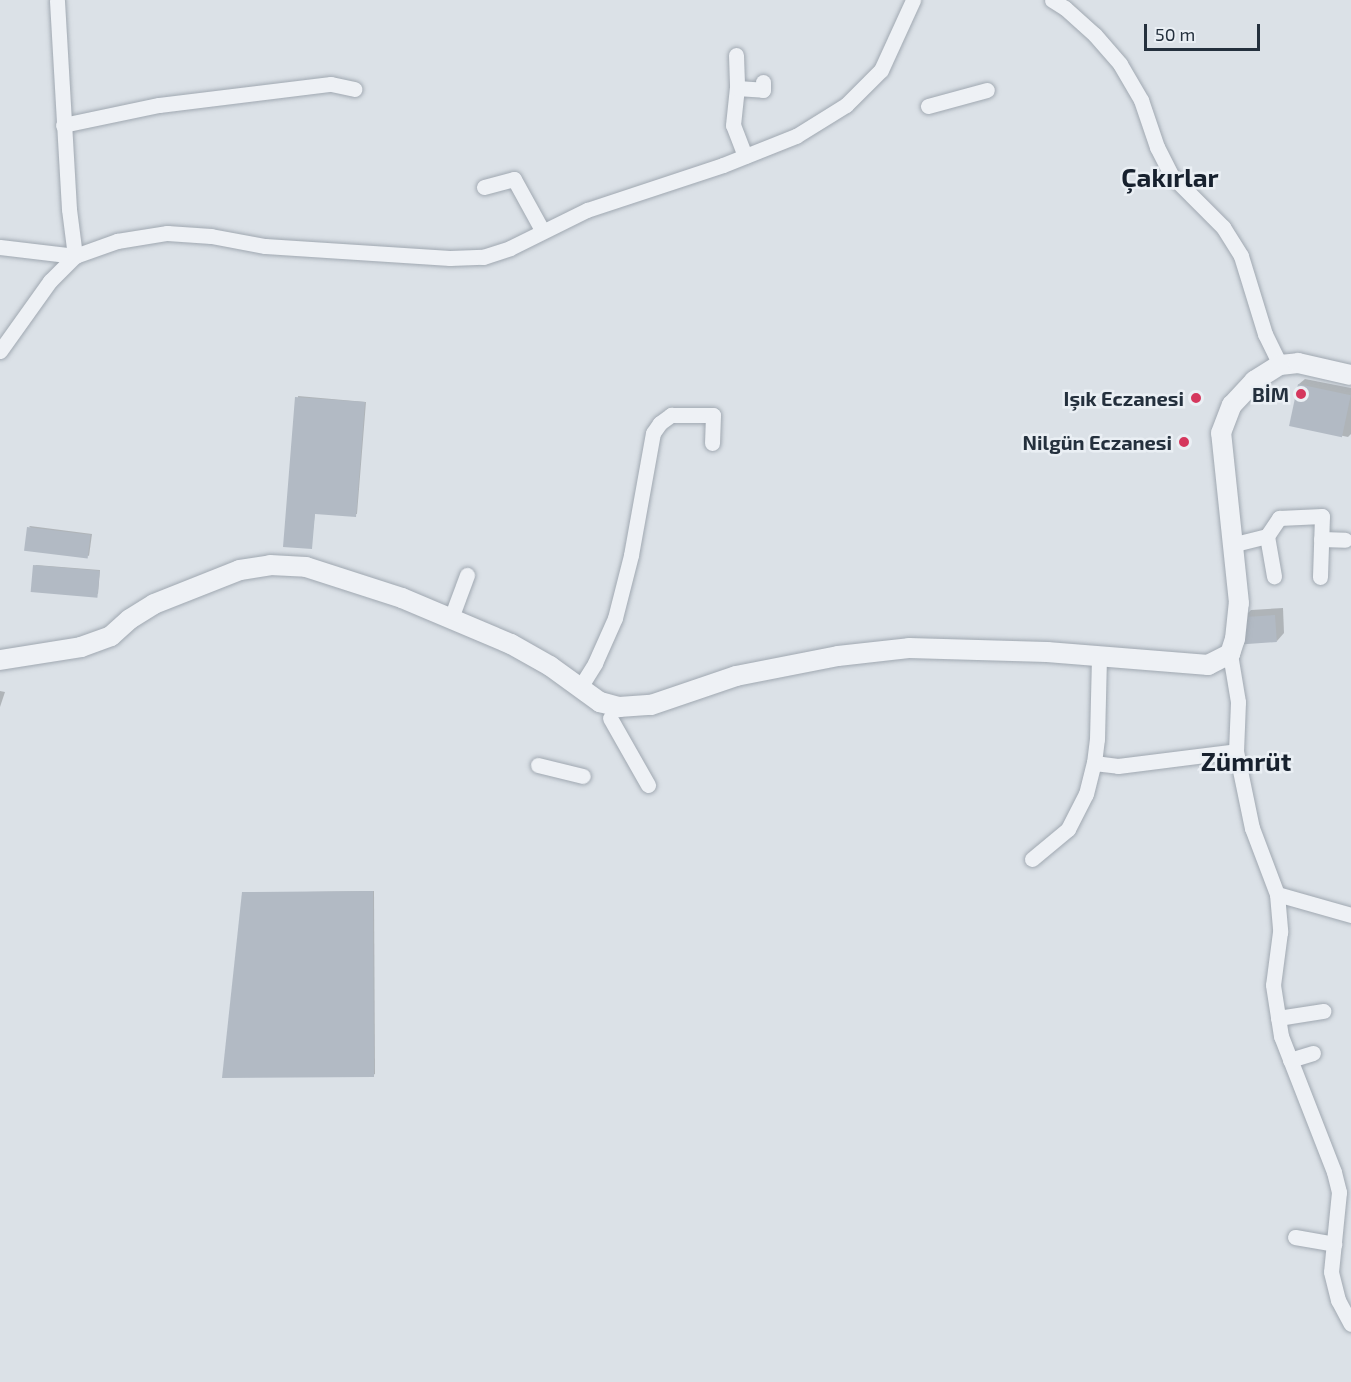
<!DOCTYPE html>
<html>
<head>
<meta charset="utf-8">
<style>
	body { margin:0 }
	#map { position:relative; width:1351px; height:1382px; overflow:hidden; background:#dbe1e7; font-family:"Exo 2",sans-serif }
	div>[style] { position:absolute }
	.shadow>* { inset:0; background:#0003 }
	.building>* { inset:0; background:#b2bac4; transform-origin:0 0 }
	.roads { filter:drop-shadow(0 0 2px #a0a8b1) drop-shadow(0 0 2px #a0a8b1) }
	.minor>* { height:15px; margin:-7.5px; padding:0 7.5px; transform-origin:7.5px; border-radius:7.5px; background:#eef1f5 }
	.tertiary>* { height:20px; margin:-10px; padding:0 10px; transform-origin:10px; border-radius:10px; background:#eef1f5 }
	.dots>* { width:16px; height:16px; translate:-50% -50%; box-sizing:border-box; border:3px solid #eaeff4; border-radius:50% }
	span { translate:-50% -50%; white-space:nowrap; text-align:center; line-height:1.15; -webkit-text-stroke:5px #eaeff4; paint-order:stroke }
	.poi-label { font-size:20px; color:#24303d; font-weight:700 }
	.right { translate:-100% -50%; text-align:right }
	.district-label { font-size:26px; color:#17212e; font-weight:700 }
	.scale { position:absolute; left:1144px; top:24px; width:116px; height:27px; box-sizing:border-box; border:3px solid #24303d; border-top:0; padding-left:8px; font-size:18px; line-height:21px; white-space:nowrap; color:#24303d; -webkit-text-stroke:4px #eaeff4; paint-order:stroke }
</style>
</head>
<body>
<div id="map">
	<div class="shadow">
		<div style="clip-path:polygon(1305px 379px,1351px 388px,1351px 434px,1348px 437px,1291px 425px,1299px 384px)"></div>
		<div style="clip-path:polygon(298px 396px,366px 402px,357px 514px,315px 513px,311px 547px)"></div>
		<div style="clip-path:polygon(30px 526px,92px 534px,89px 556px,29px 527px)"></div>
		<div style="clip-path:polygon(36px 565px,100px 570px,98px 594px,35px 566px)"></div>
		<div style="clip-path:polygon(1283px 608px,1284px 633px,1277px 641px,1243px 618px,1251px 610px)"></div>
		<div style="clip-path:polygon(0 691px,5px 692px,0 707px)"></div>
		<div style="clip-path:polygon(374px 891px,375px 1074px,373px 1075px,243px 893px)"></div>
	</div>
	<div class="building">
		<div style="left:1298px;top:384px;width:54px;height:43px;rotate:12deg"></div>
		<div style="clip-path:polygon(295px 397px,365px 402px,356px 517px,315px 514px,312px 549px,283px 547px)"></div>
		<div style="left:27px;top:527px;width:64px;height:24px;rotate:7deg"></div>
		<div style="left:33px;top:565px;width:67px;height:27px;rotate:5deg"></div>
		<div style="left:1275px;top:615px;width:27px;height:33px;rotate:86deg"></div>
		<div style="clip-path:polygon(373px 891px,374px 1077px,222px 1078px,242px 892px)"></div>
	</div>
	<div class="roads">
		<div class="minor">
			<div style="left:1052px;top:0;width:15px;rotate:32deg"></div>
			<div style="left:1065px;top:8px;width:40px;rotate:42deg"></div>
			<div style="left:1095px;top:35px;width:38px;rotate:49deg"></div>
			<div style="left:1120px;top:64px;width:42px;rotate:59.7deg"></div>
			<div style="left:1141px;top:100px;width:50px;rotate:71.2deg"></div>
			<div style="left:1157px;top:147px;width:31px;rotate:63deg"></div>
			<div style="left:1171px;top:175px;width:74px;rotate:45deg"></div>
			<div style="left:1223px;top:227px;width:34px;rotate:58deg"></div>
			<div style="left:1241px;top:256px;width:82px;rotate:72.9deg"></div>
			<div style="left:1265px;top:334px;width:34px;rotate:64deg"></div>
			<div style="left:736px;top:55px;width:33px;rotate:88deg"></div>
			<div style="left:928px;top:106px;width:61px;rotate:-15.2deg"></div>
			<div style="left:63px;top:125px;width:98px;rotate:-11.8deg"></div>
			<div style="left:159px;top:105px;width:173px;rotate:-7deg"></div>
			<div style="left:331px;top:84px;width:24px;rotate:12deg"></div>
			<div style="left:745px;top:156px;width:33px;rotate:-111deg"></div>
			<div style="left:733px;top:125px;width:37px;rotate:-84deg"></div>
			<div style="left:737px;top:88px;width:26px;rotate:4deg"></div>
			<div style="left:763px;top:90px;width:8px;rotate:-90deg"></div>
			<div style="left:484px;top:187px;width:31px;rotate:-15deg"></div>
			<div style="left:514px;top:179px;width:58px;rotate:61.2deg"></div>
			<div style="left:0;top:247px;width:76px;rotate:6.8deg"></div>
			<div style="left:75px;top:256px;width:47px;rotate:-97.3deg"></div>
			<div style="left:69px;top:209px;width:209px;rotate:-93.3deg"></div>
			<div style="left:0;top:351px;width:86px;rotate:-54.5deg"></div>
			<div style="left:50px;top:281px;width:35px;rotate:-45deg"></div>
			<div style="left:75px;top:256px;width:45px;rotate:-19.7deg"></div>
			<div style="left:117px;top:241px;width:51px;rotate:-9.1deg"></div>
			<div style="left:167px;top:233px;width:44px;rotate:3.9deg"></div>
			<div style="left:211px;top:236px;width:55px;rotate:10.5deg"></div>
			<div style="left:265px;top:246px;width:185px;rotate:3.7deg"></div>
			<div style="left:450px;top:258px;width:33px;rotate:-2deg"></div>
			<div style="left:483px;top:257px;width:28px;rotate:-18deg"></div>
			<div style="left:510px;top:248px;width:86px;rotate:-26.3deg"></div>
			<div style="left:587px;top:210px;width:143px;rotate:-18.3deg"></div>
			<div style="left:723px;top:165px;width:79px;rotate:-21.7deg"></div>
			<div style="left:796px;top:136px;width:59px;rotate:-31.8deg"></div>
			<div style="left:846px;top:105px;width:49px;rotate:-45deg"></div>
			<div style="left:881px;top:70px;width:77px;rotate:-65.4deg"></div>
			<div style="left:1267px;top:536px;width:22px;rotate:-56deg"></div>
			<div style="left:1279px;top:518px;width:43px;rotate:-2.7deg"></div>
			<div style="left:1322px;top:516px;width:61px;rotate:91.9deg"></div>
			<div style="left:1321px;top:539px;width:24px;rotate:2deg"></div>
			<div style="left:1235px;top:544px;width:33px;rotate:-14deg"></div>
			<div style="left:1267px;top:536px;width:41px;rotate:80.1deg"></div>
			<div style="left:451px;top:618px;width:46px;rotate:-69.6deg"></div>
			<div style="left:1230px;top:654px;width:49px;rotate:80.5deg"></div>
			<div style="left:1238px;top:702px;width:49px;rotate:92.3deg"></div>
			<div style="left:1236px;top:751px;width:79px;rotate:78.3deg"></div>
			<div style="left:1252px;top:828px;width:71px;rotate:69.3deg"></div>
			<div style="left:1277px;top:894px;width:38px;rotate:85deg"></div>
			<div style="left:1280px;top:932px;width:53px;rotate:97.5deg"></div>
			<div style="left:1273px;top:985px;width:52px;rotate:81.1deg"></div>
			<div style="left:1281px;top:1036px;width:146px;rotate:68.7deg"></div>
			<div style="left:1334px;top:1172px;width:21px;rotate:76deg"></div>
			<div style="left:1339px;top:1192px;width:80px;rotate:95.7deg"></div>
			<div style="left:1331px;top:1272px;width:29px;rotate:76deg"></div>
			<div style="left:1338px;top:1300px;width:27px;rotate:62deg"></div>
			<div style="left:579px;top:689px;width:31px;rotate:-58deg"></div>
			<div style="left:595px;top:663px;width:49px;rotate:-66deg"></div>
			<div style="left:615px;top:618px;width:65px;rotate:-75.7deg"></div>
			<div style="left:631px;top:555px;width:124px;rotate:-79.8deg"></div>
			<div style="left:653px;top:433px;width:12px;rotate:-55deg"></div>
			<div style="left:660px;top:423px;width:14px;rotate:-36deg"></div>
			<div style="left:671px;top:415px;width:42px"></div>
			<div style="left:713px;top:415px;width:28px;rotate:92deg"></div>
			<div style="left:610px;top:718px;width:77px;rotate:60.4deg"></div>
			<div style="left:1094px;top:763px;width:24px;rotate:7deg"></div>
			<div style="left:1118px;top:766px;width:119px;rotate:-7.2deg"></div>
			<div style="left:538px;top:765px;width:46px;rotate:13.7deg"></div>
			<div style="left:1032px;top:859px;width:47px;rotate:-39.8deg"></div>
			<div style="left:1068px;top:829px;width:39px;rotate:-63deg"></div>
			<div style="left:1086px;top:794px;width:32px;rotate:-76deg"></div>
			<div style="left:1094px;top:763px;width:24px;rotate:-83deg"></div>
			<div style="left:1097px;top:739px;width:83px;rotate:-88.6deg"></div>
			<div style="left:1277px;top:894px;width:77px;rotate:15.8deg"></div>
			<div style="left:1278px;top:1018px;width:46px;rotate:-8.8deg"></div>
			<div style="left:1290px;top:1060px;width:24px;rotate:-17deg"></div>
			<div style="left:1295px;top:1237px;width:40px;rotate:10deg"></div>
		</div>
		<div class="tertiary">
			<div style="left:0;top:660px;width:82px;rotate:-9.1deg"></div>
			<div style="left:81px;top:647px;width:32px;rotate:-20deg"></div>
			<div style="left:111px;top:636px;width:25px;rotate:-42deg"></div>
			<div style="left:130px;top:619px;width:28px;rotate:-32deg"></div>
			<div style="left:154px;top:604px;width:92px;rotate:-21.6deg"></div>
			<div style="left:240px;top:570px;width:30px;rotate:-9deg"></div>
			<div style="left:270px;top:565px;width:36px;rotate:3deg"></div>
			<div style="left:306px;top:567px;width:101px;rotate:17.9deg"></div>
			<div style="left:402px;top:598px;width:118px;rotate:22.9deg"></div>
			<div style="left:511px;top:644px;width:45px;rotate:29.4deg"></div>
			<div style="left:550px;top:666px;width:62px;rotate:35.8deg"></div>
			<div style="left:600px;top:702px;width:20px;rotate:15deg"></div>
			<div style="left:619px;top:707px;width:32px;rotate:-4deg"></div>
			<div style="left:651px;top:705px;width:90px;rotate:-18.8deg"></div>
			<div style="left:736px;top:676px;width:104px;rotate:-11.1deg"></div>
			<div style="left:838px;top:656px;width:71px;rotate:-6.4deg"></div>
			<div style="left:909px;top:648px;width:138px;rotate:1.7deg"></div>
			<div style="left:1047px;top:652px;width:162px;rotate:4.6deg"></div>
			<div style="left:1208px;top:665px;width:25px;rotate:-27deg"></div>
			<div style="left:1230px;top:654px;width:16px;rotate:-72deg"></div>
			<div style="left:1235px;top:639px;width:36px;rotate:-84deg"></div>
			<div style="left:1239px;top:603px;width:171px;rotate:-96deg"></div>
			<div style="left:1221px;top:433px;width:30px;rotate:-69deg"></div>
			<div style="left:1232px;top:405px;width:33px;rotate:-47deg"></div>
			<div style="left:1254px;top:381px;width:31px;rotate:-32deg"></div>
			<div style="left:1280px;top:365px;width:18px;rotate:-6deg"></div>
			<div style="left:1298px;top:363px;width:54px;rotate:12.8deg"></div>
		</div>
	</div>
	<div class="dots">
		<div style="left:1301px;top:394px;background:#d5375d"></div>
		<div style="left:1196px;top:398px;background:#d5375d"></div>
		<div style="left:1184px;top:442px;background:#d5375d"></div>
	</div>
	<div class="poi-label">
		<span class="right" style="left:1289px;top:394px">BİM</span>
		<span class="right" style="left:1184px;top:398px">Işık Eczanesi</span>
		<span class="right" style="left:1172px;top:442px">Nilgün Eczanesi</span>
	</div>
	<div class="district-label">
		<span style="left:1170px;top:177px">Çakırlar</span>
		<span style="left:1246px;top:761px">Zümrüt</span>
	</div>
	<div class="scale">50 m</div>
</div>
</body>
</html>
